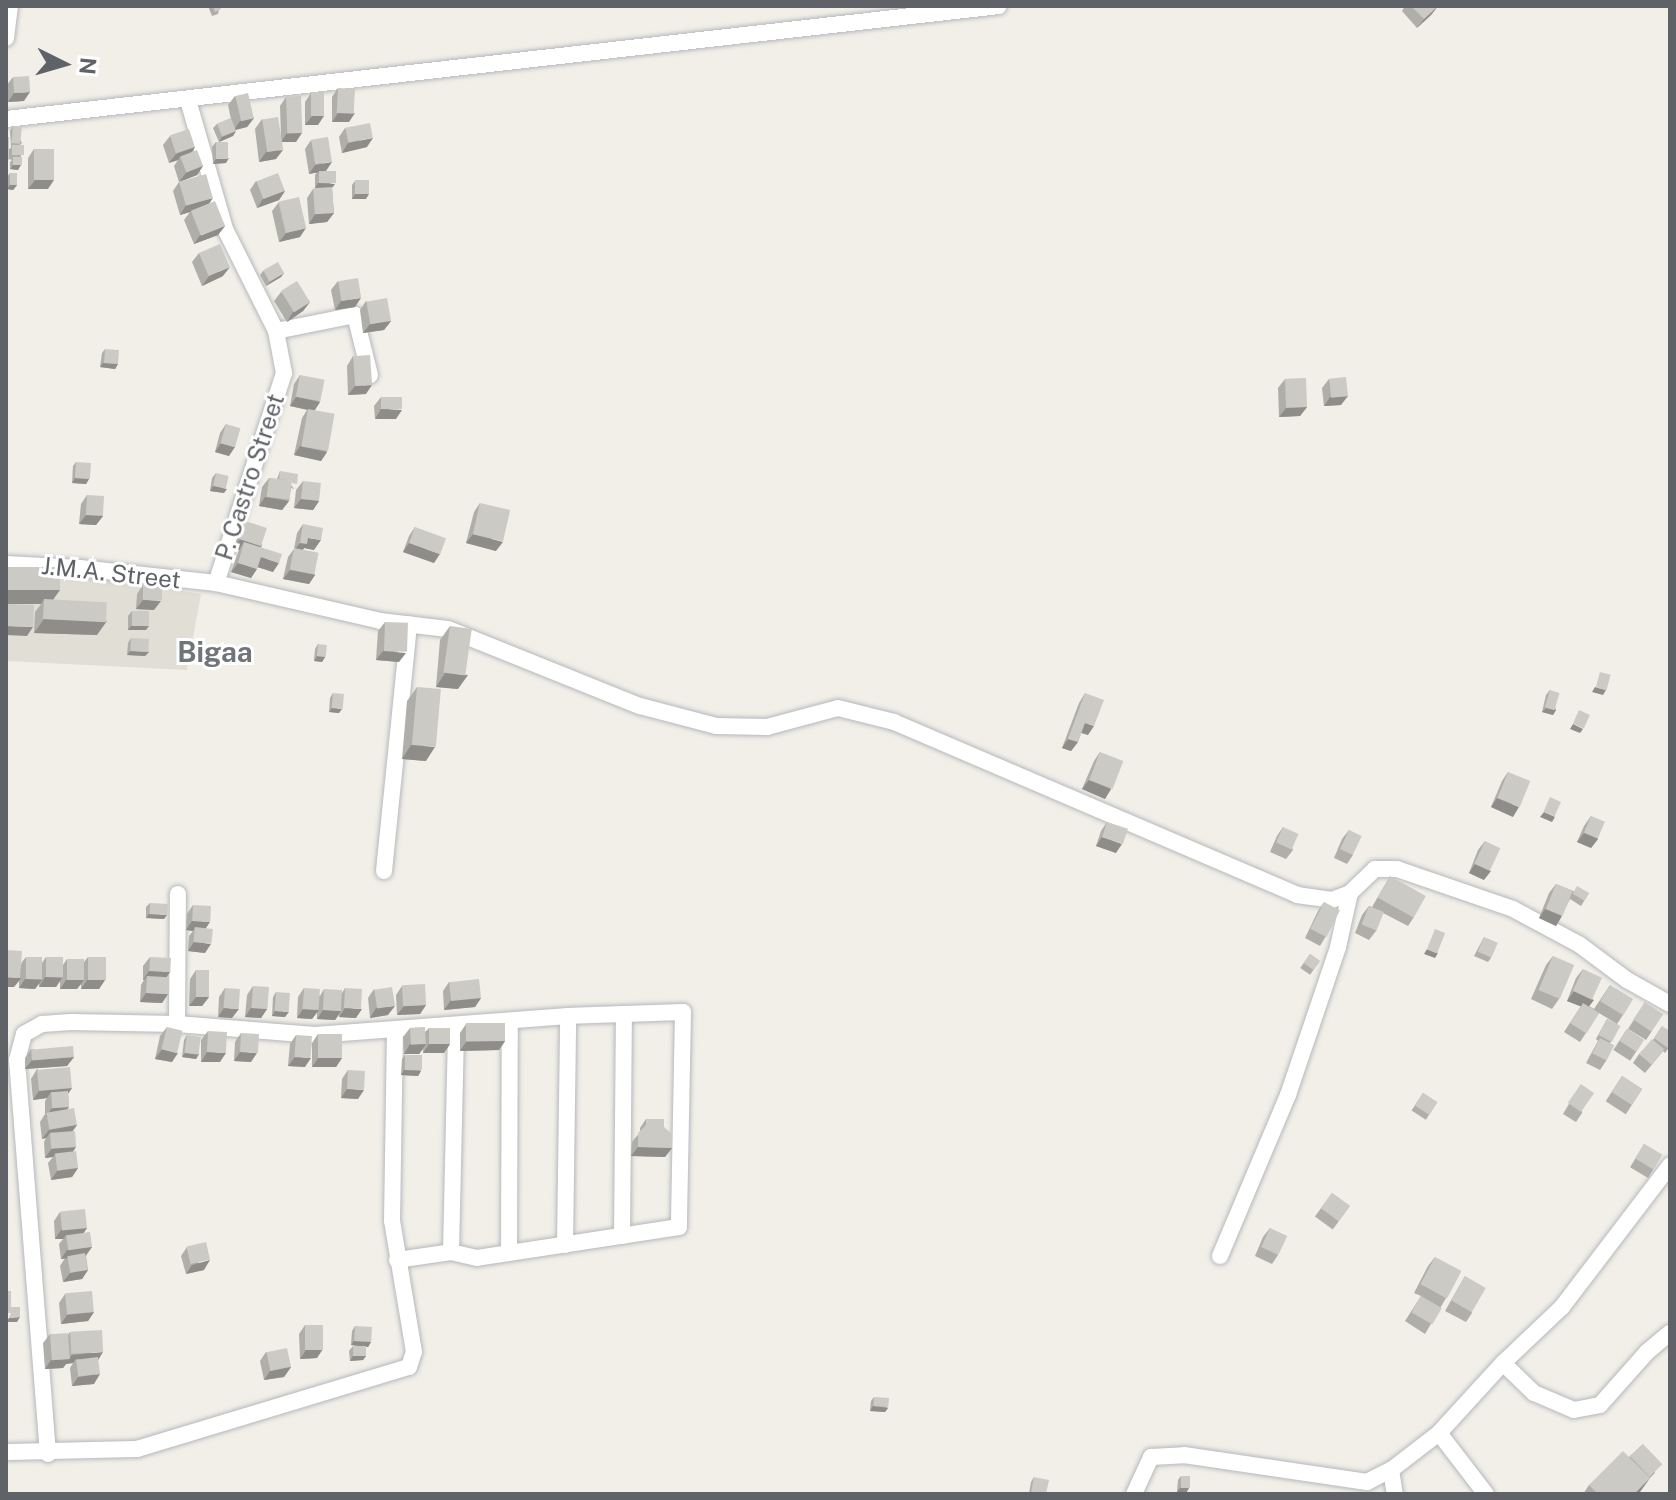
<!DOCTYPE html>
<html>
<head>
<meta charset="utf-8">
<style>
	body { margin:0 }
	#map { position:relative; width:1676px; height:1500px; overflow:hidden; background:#f1efe8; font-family:"Public Sans",sans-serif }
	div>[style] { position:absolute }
	.education>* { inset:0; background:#e1ded6 }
	.roads { filter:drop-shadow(0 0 2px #b5b8bc) drop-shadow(0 0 2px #b5b8bc) }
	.minor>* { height:16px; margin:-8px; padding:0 8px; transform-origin:8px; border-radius:8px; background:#fff }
	.wall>* { inset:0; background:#afaea9; transform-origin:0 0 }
	.shaded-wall>* { inset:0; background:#8f8d8a }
	.building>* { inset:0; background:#cccac5; transform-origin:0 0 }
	span { translate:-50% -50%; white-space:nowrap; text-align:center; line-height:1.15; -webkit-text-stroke:6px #fff; paint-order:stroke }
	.street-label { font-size:24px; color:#5f6368 }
	.quarter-label { font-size:28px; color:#70757a; font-weight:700 }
	.frame { position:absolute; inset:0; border:8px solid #5f6368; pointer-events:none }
	.north { position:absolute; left:24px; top:24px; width:80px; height:80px; -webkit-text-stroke:6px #fff; paint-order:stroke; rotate:95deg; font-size:22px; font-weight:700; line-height:32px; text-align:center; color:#5f6368 }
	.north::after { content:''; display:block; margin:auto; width:28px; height:36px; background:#5f6368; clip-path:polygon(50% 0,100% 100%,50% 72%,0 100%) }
</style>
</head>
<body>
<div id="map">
	<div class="education">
		<div style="clip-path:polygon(6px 572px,90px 576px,201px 594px,187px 670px,6px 661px)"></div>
	</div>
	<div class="roads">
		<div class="minor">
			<div style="left:6px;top:38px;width:32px;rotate:-83deg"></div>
			<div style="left:188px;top:100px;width:134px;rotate:74deg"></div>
			<div style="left:225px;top:229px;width:114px;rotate:63.4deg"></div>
			<div style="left:276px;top:331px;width:43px;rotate:79.2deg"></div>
			<div style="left:284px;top:373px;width:221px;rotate:107.9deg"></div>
			<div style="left:6px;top:119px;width:999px;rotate:-6.49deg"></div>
			<div style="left:276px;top:331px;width:81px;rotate:-11.4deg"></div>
			<div style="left:355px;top:315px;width:62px;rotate:76deg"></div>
			<div style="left:6px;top:564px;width:74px;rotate:3.1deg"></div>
			<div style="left:80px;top:568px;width:137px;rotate:6.3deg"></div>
			<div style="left:216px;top:583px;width:168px;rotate:13deg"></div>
			<div style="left:380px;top:621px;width:68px;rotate:6.7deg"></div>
			<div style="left:448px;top:629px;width:207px;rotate:21.9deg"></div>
			<div style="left:640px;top:706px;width:79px;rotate:14.7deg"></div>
			<div style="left:716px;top:726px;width:51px;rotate:1.1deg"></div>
			<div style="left:767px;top:727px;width:73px;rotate:-15deg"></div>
			<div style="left:838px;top:708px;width:58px;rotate:14deg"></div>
			<div style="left:894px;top:722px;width:439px;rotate:23.2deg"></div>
			<div style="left:1297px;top:895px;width:35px;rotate:8deg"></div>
			<div style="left:1332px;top:900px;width:19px;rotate:-21deg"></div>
			<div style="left:1350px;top:893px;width:35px;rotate:-44deg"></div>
			<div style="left:1375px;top:869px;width:22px"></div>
			<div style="left:1397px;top:869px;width:123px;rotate:19deg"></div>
			<div style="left:1513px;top:909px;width:76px;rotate:28.2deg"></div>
			<div style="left:1580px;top:945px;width:59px;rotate:36.7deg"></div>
			<div style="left:1627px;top:980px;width:49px;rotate:29.2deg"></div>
			<div style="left:384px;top:871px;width:248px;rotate:-84.2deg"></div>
			<div style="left:177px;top:1024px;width:130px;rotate:-89.6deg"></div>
			<div style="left:622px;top:1236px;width:222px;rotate:-89.5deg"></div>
			<div style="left:565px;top:1245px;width:229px;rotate:-89.2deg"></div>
			<div style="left:509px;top:1253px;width:231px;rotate:-89.8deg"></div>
			<div style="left:1220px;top:1256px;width:175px;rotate:-67.1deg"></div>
			<div style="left:1288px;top:1095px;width:156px;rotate:-71.3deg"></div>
			<div style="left:1338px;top:947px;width:55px;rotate:-77.5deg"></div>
			<div style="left:397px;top:1260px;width:55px;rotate:-8.4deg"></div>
			<div style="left:1503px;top:1363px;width:43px;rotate:44.1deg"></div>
			<div style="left:1534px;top:1393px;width:43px;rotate:23deg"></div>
			<div style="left:1574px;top:1410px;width:26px;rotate:-11deg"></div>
			<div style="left:1600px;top:1405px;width:71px;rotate:-48.4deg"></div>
			<div style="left:1647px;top:1352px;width:30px;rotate:-40deg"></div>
			<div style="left:1439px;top:1433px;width:77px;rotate:52.4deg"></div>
			<div style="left:6px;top:1452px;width:131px;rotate:-1.3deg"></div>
			<div style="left:137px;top:1449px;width:284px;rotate:-16.8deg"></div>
			<div style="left:409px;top:1367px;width:16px;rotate:-72deg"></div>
			<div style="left:414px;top:1352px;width:133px;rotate:-99.5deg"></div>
			<div style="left:392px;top:1221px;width:190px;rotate:-89.1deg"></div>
			<div style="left:48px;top:1454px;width:395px;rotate:-94.5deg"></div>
			<div style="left:17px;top:1060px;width:27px;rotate:-75deg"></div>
			<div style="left:24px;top:1034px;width:21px;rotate:-29deg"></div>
			<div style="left:42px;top:1024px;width:29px;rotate:-4deg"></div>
			<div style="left:71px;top:1022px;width:106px;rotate:1.1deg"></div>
			<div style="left:177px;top:1024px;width:138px;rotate:4.6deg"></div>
			<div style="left:315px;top:1035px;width:254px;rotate:-4.3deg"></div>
			<div style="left:568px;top:1016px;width:115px;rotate:-2deg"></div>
			<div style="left:683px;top:1012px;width:215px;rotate:91.1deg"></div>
			<div style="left:679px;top:1227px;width:204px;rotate:171.3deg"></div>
			<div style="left:477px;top:1258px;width:27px;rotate:-167deg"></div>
			<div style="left:451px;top:1252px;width:226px;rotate:-88.7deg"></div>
			<div style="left:1391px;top:1470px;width:24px;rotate:81deg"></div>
			<div style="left:1134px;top:1494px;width:41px;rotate:-65.3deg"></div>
			<div style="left:1151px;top:1457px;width:33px;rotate:-3deg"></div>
			<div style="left:1184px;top:1455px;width:185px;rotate:8.4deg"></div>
			<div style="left:1367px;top:1482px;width:27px;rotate:-27deg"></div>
			<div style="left:1391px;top:1470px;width:61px;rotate:-37.6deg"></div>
			<div style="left:1439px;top:1433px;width:95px;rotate:-47.6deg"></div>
			<div style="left:1503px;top:1363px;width:81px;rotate:-43.5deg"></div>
			<div style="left:1562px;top:1307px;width:178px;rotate:-52.7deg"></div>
		</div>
	</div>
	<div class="wall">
		<div style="clip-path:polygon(208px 6px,220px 6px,218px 14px,212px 16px)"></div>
		<div style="clip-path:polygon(1405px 6px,1438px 6px,1431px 15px,1417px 28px,1402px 11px)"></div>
		<div style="clip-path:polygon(13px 77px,24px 101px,8px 102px,6px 86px)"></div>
		<div style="clip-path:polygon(338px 88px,349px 122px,332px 122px,332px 97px)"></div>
		<div style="clip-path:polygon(311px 93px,318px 125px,305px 125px,305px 102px)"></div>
		<div style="clip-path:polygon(235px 96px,254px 118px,247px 127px,236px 130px,233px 136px,219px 142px,213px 128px,217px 124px,231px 119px,228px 105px)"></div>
		<div style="clip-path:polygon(286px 97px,296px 142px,282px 142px,276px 159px,259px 162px,255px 129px,262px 119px,281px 137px,280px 106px)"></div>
		<div style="clip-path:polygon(13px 126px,22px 143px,20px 145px,21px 158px,18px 170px,10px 169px,10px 162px,12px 160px,9px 159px,9px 149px,11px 148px,10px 131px)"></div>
		<div style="clip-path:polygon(345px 128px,367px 147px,342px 153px,339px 137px)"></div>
		<div style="clip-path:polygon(170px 136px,195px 147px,192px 153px,203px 166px,197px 175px,179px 182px,174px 166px,178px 160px,169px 163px,163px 145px)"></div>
		<div style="clip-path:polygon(311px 140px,326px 171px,332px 188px,334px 213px,327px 222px,309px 224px,307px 198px,313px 189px,322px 188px,315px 188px,315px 175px,317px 172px,309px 174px,305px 149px)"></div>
		<div style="clip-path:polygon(216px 142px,226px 163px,213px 164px,212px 147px)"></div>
		<div style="clip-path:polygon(34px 149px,48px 189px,28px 189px,28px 158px)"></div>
		<div style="clip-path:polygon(10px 173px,17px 185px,13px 190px,7px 189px,7px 177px)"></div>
		<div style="clip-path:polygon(256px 181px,285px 191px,279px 200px,257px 208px,250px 190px)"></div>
		<div style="clip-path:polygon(355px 181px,366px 199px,352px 199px,352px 185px)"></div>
		<div style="clip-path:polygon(179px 182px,209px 204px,225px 226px,218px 235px,194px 244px,184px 220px,190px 212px,180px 215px,173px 191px)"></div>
		<div style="clip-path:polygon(279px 202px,300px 237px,279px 242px,272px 211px)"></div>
		<div style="clip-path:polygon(199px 253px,223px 276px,202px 286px,192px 262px)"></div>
		<div style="clip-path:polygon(263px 271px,284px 273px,281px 277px,266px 286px,260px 275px)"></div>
		<div style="clip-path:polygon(338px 281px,355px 307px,335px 310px,331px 290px)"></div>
		<div style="clip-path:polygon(281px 292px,310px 302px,303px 311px,287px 322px,274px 301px)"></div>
		<div style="clip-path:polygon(366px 301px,391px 321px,384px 330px,363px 333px,360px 310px)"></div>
		<div style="clip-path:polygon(105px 349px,118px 364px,115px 369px,100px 367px,102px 353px)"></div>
		<div style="clip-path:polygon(353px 356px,366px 394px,348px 395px,347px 366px)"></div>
		<div style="clip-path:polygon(300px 375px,320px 402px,315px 410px,327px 452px,321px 461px,294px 455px,302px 418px,307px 410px,290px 406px,294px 384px)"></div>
		<div style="clip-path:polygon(1285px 379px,1307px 407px,1300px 416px,1279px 417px,1278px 388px)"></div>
		<div style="clip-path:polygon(1329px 379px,1341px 405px,1324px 406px,1322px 388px)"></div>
		<div style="clip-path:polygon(381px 397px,396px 419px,375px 419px,374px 406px)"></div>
		<div style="clip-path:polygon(226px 424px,229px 456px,215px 452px,220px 433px)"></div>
		<div style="clip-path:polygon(76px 462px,89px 479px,86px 484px,72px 483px,73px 466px)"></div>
		<div style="clip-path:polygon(280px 471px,294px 489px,291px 488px,289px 501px,282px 510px,259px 506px,262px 487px,269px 478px,277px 479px)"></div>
		<div style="clip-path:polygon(216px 473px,224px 493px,210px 491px,212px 478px)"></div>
		<div style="clip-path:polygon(303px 481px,319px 501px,313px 510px,294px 508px,296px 490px)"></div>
		<div style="clip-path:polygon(87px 495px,103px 516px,96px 525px,79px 524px,81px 504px)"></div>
		<div style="clip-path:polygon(480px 503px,496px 551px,466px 543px,474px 512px)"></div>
		<div style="clip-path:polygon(245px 521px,262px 545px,261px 547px,273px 572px,258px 567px,251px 578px,231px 572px,239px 550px,234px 548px,239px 531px)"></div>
		<div style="clip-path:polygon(303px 524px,314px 550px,304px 548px,303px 550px,315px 575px,309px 584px,283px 579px,288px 557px,294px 549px,297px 533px)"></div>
		<div style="clip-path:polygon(415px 527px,434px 563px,403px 552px,409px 536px)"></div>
		<div style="clip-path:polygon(6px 567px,53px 599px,97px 635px,34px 633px,35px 612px,41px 604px,6px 604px)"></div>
		<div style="clip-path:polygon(143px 585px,154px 610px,136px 609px,137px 594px)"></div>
		<div style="clip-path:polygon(132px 611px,146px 630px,128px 630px,128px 616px)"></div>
		<div style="clip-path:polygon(385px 622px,399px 662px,376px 660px,378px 631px)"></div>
		<div style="clip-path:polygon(450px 626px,458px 689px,436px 687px,440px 640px)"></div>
		<div style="clip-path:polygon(131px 638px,149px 652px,145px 656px,127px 655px,128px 643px)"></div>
		<div style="clip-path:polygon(318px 644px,325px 657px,322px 662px,314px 661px,315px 649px)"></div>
		<div style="clip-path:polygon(417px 687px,426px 761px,402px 759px,407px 701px)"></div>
		<div style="clip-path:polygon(1550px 690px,1556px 710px,1553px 715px,1542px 712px,1546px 695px)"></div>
		<div style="clip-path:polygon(333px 693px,339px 713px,329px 712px,330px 698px)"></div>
		<div style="clip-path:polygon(1085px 693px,1088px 735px,1081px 733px,1078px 742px,1071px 751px,1062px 748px,1079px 703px)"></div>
		<div style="clip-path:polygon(1100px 752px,1111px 789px,1105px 799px,1082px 789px,1094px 761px)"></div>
		<div style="clip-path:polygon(1508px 772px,1513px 817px,1491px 807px,1502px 781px)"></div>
		<div style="clip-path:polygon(1591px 816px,1598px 839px,1591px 848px,1577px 842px,1584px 826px)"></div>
		<div style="clip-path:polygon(1107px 822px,1116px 853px,1096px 846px,1101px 831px)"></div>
		<div style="clip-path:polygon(1283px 827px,1293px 850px,1286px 859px,1270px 852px,1277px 836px)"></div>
		<div style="clip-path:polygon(1349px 830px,1353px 855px,1347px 864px,1334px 858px,1342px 839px)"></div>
		<div style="clip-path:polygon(1485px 841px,1484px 880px,1469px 873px,1478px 850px)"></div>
		<div style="clip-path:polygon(1390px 876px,1414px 917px,1408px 926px,1383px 913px,1376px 931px,1369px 940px,1355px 933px,1362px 915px,1369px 906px,1372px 907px)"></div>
		<div style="clip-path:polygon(1556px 884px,1573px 891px,1589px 893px,1581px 906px,1570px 899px,1556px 926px,1539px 918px,1549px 893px)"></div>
		<div style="clip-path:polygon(1324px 902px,1326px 936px,1320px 946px,1305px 938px,1318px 911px)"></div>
		<div style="clip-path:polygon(150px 903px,164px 919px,146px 918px,146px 907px)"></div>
		<div style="clip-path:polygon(193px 905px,206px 928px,205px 953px,188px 951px,189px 936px,193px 931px,186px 930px,187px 914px)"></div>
		<div style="clip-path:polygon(1484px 937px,1491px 958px,1488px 962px,1474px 956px)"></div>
		<div style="left:1310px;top:954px;width:12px;height:17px;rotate:35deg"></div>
		<div style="clip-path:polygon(1553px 956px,1559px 999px,1552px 1009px,1531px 999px,1546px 965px)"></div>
		<div style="clip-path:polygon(26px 957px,42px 963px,46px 957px,63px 965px,67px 959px,84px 962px,88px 957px,105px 980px,99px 989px,81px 989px,81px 984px,77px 989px,60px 989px,60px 981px,56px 987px,39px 987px,39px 983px,35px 989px,19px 988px,19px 981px,14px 987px,22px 962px)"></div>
		<div style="clip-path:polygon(150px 957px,167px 977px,168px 994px,162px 1003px,140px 1002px,141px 985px,144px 980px,143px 980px,143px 966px)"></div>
		<div style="clip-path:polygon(1583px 969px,1589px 1006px,1594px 1009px,1610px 985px,1623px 1015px,1617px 1024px,1599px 1013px,1580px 1042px,1564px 1032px,1581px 1006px,1567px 1001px,1576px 978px)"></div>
		<div style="clip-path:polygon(196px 970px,209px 997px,202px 1006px,189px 1006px,190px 979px)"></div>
		<div style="clip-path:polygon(449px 982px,481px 998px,475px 1007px,444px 1010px,443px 991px)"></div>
		<div style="clip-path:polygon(253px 986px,267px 1009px,261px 1018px,245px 1017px,247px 995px)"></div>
		<div style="clip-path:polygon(402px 986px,426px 1005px,420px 1014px,397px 1015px,396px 995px)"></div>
		<div style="clip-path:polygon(225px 988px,232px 1018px,218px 1017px,219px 997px)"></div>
		<div style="clip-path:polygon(304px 988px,320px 996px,324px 989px,342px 993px,345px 988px,356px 1018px,339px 1017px,339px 1015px,335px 1020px,317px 1019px,317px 1012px,312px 1019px,297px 1018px,298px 997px)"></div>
		<div style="clip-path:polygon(374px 989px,388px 1015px,370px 1018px,368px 998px)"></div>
		<div style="clip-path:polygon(276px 992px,285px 1017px,272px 1016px,273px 997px)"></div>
		<div style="clip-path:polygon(1645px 1002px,1652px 1031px,1646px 1040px,1628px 1029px)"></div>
		<div style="clip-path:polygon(1607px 1019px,1620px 1026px,1610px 1043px,1606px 1061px,1600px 1070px,1586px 1063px,1598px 1041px,1596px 1039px)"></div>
		<div style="clip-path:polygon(466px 1024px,505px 1041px,499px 1050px,460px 1051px,460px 1033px)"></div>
		<div style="clip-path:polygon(1662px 1026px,1670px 1046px,1665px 1053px,1663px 1051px,1645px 1073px,1633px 1063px,1639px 1054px,1653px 1040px)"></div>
		<div style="clip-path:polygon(167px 1027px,172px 1062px,155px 1059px,160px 1036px)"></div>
		<div style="clip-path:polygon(410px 1028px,425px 1032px,429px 1028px,450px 1044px,444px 1053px,423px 1053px,423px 1049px,419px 1054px,404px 1054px,403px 1037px)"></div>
		<div style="left:1627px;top:1029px;width:20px;height:25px;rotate:33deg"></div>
		<div style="clip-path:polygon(208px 1031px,220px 1062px,201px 1062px,201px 1040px)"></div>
		<div style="clip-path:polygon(241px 1033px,251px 1062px,234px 1061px,235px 1042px)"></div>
		<div style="clip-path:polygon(318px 1034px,342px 1058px,336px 1067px,312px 1067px,312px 1043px)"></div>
		<div style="clip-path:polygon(187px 1035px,199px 1054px,196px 1059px,182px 1057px,184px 1040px)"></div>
		<div style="clip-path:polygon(296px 1035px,305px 1067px,288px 1066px,290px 1044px)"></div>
		<div style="clip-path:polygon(31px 1049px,74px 1057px,67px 1066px,25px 1069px,25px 1058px)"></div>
		<div style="clip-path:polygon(405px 1055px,421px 1071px,418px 1076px,401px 1075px,402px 1059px)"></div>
		<div style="clip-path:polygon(37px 1069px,72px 1088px,68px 1093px,69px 1107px,67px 1109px,77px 1125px,73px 1131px,73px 1151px,78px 1168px,72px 1177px,51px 1180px,48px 1163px,53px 1157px,45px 1158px,44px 1142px,46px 1138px,42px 1139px,40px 1122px,45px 1114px,45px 1101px,47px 1098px,33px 1100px,31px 1079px)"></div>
		<div style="clip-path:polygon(348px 1070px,358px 1099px,341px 1098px,342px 1079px)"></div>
		<div style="left:1622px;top:1076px;width:24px;height:30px;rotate:33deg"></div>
		<div style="clip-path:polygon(1581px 1084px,1582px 1113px,1576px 1122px,1563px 1114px)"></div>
		<div style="left:1423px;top:1093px;width:17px;height:21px;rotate:33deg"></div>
		<div style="clip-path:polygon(646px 1119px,664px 1127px,672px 1148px,665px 1157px,631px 1156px,632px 1142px,640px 1132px,640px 1128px)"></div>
		<div style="left:1644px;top:1144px;width:21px;height:27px;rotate:31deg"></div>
		<div style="left:1332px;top:1193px;width:22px;height:29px;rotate:36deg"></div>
		<div style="clip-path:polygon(60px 1212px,87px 1228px,83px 1233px,92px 1247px,86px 1256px,88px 1270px,82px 1279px,63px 1282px,60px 1266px,65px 1258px,61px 1259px,59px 1244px,63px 1239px,55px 1239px,54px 1221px)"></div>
		<div style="clip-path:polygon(1270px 1228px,1278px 1255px,1272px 1264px,1255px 1256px,1263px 1237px)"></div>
		<div style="clip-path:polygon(187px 1247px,204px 1270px,186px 1274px,181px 1256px)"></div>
		<div style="clip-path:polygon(1435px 1257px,1446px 1298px,1425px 1334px,1405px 1321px,1421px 1296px,1414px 1293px,1428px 1266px)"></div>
		<div style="clip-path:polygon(1465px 1276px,1472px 1313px,1466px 1322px,1445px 1311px)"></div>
		<div style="clip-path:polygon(65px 1294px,94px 1312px,88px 1321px,61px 1324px,59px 1303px)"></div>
		<div style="clip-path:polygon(305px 1325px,317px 1358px,300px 1359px,299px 1334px)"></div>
		<div style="clip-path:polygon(355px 1326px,371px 1342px,368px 1347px,366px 1347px,366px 1356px,363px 1360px,350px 1361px,349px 1351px,353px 1346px,360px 1346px,351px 1345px,352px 1331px)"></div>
		<div style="clip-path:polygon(70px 1332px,98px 1359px,94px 1384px,72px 1386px,70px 1368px,73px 1363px,66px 1364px,63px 1368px,45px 1369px,43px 1343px,50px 1334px,68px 1335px)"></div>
		<div style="clip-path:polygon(266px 1352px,291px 1367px,284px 1377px,264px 1380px,260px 1361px)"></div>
		<div style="clip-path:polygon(874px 1397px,888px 1408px,885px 1412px,870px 1411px,871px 1401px)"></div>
		<div style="clip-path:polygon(1643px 1444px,1655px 1473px,1650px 1478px,1638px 1494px,1583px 1494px,1589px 1485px,1629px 1457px)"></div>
		<div style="clip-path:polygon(1181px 1476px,1189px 1488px,1186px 1493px,1177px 1492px,1178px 1480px)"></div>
		<div style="clip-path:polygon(1034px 1477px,1046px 1494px,1029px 1494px,1031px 1482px)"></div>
	</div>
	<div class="shaded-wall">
		<div style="clip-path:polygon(1438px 6px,1431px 15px,1417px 28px,1424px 19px)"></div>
		<div style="clip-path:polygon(30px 92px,24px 101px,8px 102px,14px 93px)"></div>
		<div style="clip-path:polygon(338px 113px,355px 113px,349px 122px,332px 122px)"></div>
		<div style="clip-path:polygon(312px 116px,324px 116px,318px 125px,305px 125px)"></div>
		<div style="clip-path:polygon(254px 118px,247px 127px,234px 130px,240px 121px)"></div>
		<div style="clip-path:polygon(236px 131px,233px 136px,219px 142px,222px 137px)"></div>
		<div style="clip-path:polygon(287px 133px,302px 133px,296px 142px,281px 142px)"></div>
		<div style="clip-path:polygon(373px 138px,367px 147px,342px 153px,348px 143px)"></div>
		<div style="clip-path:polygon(195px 147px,189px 156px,180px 157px,178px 160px,169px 163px,176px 154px)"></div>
		<div style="clip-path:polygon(283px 150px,276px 159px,259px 162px,266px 152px)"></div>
		<div style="clip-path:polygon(229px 158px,226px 163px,213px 164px,216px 159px)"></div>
		<div style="clip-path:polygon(332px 162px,326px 171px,309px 174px,315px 165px)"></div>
		<div style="clip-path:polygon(13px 165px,21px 165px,18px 170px,10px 169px)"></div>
		<div style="clip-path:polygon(203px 166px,197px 175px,179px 182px,186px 173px)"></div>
		<div style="clip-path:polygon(35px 180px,54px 180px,48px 189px,28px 189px)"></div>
		<div style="clip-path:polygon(318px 183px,335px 184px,332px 188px,315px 188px)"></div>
		<div style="clip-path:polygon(10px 185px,17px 185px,13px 190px,7px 189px)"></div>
		<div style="clip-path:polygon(285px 191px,279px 200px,257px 208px,263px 199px)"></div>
		<div style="clip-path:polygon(355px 194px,369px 194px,366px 199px,352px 199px)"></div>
		<div style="clip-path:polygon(213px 198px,207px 207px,180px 215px,186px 205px)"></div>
		<div style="clip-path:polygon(334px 213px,327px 222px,309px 224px,315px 214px)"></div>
		<div style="clip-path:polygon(225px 226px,218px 235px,194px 244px,200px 235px)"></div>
		<div style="clip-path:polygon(306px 228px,300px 237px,279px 242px,286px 233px)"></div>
		<div style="clip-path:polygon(230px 267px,223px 276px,202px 286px,209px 276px)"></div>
		<div style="clip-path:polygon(284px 273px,281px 277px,266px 286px,270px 282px)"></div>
		<div style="clip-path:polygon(361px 298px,355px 307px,335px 310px,341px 301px)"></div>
		<div style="clip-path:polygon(310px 302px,303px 311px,287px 322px,293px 312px)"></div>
		<div style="clip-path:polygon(391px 321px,384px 330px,363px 333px,370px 324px)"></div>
		<div style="clip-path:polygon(103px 363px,118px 364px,115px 369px,100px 367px)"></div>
		<div style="clip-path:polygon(372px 385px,366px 394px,348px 395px,355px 386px)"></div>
		<div style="clip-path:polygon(1348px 396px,1341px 405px,1324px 406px,1330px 397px)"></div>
		<div style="clip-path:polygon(296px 397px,320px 402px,314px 411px,290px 406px)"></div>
		<div style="clip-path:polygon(1307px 407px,1300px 416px,1279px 417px,1286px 408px)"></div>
		<div style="clip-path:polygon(381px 409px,402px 410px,396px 419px,375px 419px)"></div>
		<div style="clip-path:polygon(221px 443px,235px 447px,229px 456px,215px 452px)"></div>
		<div style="clip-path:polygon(300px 446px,327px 452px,321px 461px,294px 455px)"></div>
		<div style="clip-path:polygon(75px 478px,89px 479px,86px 484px,72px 483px)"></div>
		<div style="clip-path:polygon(213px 486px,227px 489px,224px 493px,210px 491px)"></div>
		<div style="clip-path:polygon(265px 497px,289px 501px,282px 510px,259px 506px)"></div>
		<div style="clip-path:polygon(301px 499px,319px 501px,313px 510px,294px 508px)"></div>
		<div style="clip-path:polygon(86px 515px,103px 516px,96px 525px,79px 524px)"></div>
		<div style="clip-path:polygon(473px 534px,503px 542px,496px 551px,466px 543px)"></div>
		<div style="clip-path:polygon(308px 538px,321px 540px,314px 550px,304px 548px,301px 553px,293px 552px,300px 543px)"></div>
		<div style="clip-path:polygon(240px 539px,262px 545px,256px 554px,244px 542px,239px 550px,234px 548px)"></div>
		<div style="clip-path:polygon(409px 543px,440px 554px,434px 563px,403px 552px)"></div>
		<div style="clip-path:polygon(261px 557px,279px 563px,273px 572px,254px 566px)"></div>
		<div style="clip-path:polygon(238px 563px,257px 569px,251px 578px,231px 572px)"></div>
		<div style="clip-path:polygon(290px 570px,315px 575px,309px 584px,283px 579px)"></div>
		<div style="clip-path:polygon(6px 590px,60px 590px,50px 604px,44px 599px,41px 604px,6px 604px)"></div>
		<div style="clip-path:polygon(143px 600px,161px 601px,154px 610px,136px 609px)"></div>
		<div style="clip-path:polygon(44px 619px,107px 621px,97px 635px,34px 633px)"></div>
		<div style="clip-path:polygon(6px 626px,33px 627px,27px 636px,6px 635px)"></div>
		<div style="clip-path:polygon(131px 626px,149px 626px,146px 630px,128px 630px)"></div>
		<div style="clip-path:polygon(130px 651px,149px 652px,145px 656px,127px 655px)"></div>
		<div style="clip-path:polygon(383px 651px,406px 653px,399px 662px,376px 660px)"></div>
		<div style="clip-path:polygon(317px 656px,325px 657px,322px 662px,314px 661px)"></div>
		<div style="clip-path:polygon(445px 673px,468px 675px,458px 689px,436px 687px)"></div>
		<div style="clip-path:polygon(1595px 687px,1606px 690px,1603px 695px,1592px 692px)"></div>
		<div style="clip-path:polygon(332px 708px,342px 709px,339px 713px,329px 712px)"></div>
		<div style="clip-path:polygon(1546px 708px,1556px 710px,1553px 715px,1542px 712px)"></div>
		<div style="clip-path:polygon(1085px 723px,1094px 726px,1088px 735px,1079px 732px)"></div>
		<div style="clip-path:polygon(1573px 724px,1583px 729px,1580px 733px,1570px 729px)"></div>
		<div style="clip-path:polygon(1068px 739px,1078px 742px,1071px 751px,1062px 748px)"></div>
		<div style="clip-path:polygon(411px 745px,435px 747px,426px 761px,402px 759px)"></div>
		<div style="clip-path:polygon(1089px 780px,1111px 789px,1105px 799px,1082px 789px)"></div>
		<div style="clip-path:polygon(1497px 798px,1519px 807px,1513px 817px,1491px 807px)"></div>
		<div style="clip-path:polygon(1544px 812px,1555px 817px,1552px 822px,1540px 817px)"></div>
		<div style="clip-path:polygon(1584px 833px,1598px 839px,1591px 848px,1577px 842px)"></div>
		<div style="clip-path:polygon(1102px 837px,1122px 844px,1116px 853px,1096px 846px)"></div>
		<div style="clip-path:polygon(1475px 864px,1491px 871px,1484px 880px,1469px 873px)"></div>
		<div style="clip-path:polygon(1545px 909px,1562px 916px,1556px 926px,1539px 918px)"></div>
		<div style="clip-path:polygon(149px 914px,167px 915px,164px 919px,146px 918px)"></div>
		<div style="clip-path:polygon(192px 921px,210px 922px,204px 931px,195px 927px,193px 931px,186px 930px)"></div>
		<div style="clip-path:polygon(194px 942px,211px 944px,205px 953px,188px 951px)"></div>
		<div style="clip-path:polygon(1427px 949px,1438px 953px,1435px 958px,1424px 954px)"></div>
		<div style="clip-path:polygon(149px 971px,170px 972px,164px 981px,147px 976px,144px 980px,143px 980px)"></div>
		<div style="clip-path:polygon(6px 977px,21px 978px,14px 987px,6px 987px)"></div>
		<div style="clip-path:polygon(45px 977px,62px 978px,56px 987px,39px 987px)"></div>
		<div style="clip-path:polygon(25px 979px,42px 980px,35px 989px,19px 988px)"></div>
		<div style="clip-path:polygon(66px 980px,84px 980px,77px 989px,60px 989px)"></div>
		<div style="clip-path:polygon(87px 980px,105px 980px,99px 989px,81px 989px)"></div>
		<div style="clip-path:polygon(1574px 991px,1594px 1000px,1587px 1009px,1567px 1001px)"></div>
		<div style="clip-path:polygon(146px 993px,168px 994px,162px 1003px,140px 1002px)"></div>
		<div style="clip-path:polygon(196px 997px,209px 997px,202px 1006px,189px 1006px)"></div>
		<div style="clip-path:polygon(481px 998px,475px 1007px,444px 1010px,451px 1000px)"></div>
		<div style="clip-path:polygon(426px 1005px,420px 1014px,397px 1015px,404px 1006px)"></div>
		<div style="clip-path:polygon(395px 1006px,388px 1015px,370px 1018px,376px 1008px)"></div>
		<div style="clip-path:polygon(224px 1008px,239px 1009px,232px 1018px,218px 1017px)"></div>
		<div style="clip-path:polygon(251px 1008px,267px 1009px,261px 1018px,245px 1017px)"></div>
		<div style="clip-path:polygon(345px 1008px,362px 1009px,356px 1018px,339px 1017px)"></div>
		<div style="clip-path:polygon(303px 1009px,319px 1010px,312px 1019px,297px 1018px)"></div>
		<div style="clip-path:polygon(323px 1010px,341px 1011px,335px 1020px,317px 1019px)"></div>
		<div style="clip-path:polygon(275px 1011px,289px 1012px,285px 1017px,272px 1016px)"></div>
		<div style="clip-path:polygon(505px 1041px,499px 1050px,460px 1051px,466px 1042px)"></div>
		<div style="clip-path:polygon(410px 1044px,426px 1044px,419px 1054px,404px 1054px)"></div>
		<div style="clip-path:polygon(429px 1044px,450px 1044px,444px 1053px,423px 1053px)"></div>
		<div style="clip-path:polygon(162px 1049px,178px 1053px,172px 1062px,155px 1059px)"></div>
		<div style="clip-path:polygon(207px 1052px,226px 1053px,220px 1062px,201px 1062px)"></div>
		<div style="clip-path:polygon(240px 1052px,257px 1053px,251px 1062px,234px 1061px)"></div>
		<div style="clip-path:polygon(185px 1053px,199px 1054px,196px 1059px,182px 1057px)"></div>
		<div style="clip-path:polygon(74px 1057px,67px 1066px,25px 1069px,32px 1060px)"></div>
		<div style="clip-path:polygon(295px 1057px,311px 1058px,305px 1067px,288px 1066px)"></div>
		<div style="clip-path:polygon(318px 1058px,342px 1058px,336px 1067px,312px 1067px)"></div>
		<div style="clip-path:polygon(404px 1070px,421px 1071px,418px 1076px,401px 1075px)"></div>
		<div style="clip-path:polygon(72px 1088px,66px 1097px,51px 1092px,47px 1098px,33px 1100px,39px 1091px)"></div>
		<div style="clip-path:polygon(347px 1089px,364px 1090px,358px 1099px,341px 1098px)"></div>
		<div style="clip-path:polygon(69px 1107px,62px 1116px,46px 1117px,52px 1108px)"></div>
		<div style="clip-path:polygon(77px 1125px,70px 1134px,50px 1133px,46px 1138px,42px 1139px,49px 1130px)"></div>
		<div style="clip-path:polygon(76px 1147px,70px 1156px,55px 1154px,53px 1157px,45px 1158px,52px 1148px)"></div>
		<div style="clip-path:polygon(638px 1147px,672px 1148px,665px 1157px,631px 1156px)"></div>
		<div style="clip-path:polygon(78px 1168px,72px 1177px,51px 1180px,57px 1171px)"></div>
		<div style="clip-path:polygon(87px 1228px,81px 1237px,66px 1235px,63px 1239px,55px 1239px,61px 1230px)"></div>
		<div style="clip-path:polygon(92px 1247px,85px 1256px,61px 1259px,67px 1250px)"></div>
		<div style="clip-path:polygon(210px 1260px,204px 1270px,186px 1274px,192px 1265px)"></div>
		<div style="clip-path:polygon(88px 1270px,82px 1279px,63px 1282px,70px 1273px)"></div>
		<div style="clip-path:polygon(94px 1312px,88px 1321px,61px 1324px,67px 1315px)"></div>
		<div style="clip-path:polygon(20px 1317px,17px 1322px,6px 1322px,9px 1318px)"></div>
		<div style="clip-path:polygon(354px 1341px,371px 1342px,368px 1347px,351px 1345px)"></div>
		<div style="clip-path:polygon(323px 1349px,317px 1358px,300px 1359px,306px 1350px)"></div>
		<div style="clip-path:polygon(103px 1352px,97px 1362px,76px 1359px,73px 1363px,66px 1364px,63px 1368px,45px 1369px,51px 1360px,69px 1359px,72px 1355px)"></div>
		<div style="clip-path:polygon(353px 1356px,366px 1356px,363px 1360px,350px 1361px)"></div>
		<div style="clip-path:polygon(291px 1367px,284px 1377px,264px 1380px,270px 1371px)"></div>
		<div style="clip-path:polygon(100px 1374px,94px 1384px,72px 1386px,78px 1377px)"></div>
		<div style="clip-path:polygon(873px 1406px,888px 1408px,885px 1412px,870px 1411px)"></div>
		<div style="clip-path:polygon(1650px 1478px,1640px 1492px,1638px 1494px,1634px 1494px)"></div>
		<div style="clip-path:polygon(1180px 1488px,1189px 1488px,1186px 1493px,1177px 1492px)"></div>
	</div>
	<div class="building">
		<div style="clip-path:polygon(213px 6px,220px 6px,221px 9px,215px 12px)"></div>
		<div style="clip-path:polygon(1411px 6px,1438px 6px,1424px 19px)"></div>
		<div style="left:29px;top:76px;width:16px;height:16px;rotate:86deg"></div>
		<div style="left:338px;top:88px;width:17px;height:25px;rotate:3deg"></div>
		<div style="left:324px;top:92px;width:24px;height:13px;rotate:90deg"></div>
		<div style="left:248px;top:93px;width:26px;height:13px;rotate:77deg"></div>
		<div style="left:301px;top:96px;width:37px;height:15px;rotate:88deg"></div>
		<div style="left:278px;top:117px;width:33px;height:16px;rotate:81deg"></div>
		<div style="left:231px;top:118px;width:14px;height:15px;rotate:69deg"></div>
		<div style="left:370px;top:123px;width:15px;height:25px;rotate:79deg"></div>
		<div style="left:13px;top:126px;width:9px;height:17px;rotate:6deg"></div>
		<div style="left:189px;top:129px;width:19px;height:20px;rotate:72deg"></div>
		<div style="left:6px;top:137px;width:3px;height:23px"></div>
		<div style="left:328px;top:137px;width:25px;height:17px;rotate:81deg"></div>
		<div style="left:216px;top:142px;width:12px;height:17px"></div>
		<div style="left:12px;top:145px;width:12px;height:10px"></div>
		<div style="left:34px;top:149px;width:20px;height:31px"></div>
		<div style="left:197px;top:150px;width:17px;height:18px;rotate:69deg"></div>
		<div style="left:13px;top:157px;width:9px;height:8px"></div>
		<div style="left:319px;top:171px;width:17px;height:12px"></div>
		<div style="left:10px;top:173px;width:7px;height:12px"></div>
		<div style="left:278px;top:173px;width:19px;height:23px;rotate:69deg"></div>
		<div style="left:206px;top:174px;width:25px;height:28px;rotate:74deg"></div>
		<div style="left:369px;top:180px;width:14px;height:14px;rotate:90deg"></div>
		<div style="left:332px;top:187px;width:26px;height:19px;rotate:86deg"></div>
		<div style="left:299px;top:197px;width:32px;height:21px;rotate:77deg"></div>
		<div style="left:215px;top:201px;width:27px;height:26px;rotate:68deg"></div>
		<div style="left:220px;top:244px;width:25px;height:23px;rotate:67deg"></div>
		<div style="left:278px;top:262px;width:13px;height:17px;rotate:61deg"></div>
		<div style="left:358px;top:278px;width:20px;height:20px;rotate:81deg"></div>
		<div style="left:297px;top:281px;width:25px;height:19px;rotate:58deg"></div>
		<div style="left:387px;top:298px;width:23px;height:21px;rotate:80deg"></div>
		<div style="left:105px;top:349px;width:14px;height:14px;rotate:4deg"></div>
		<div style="left:370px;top:355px;width:30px;height:17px;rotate:86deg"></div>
		<div style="left:300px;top:375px;width:25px;height:22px;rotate:11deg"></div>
		<div style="left:1346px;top:377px;width:19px;height:17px;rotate:84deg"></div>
		<div style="left:1306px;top:378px;width:29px;height:21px;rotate:88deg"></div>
		<div style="left:381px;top:397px;width:21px;height:12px"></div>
		<div style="left:308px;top:409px;width:27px;height:38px;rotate:10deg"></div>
		<div style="left:226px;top:424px;width:15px;height:20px;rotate:16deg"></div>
		<div style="left:76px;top:462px;width:15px;height:16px;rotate:4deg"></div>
		<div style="clip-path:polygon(280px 471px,298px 474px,297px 484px,292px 483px,292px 481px,279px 479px)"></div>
		<div style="left:216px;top:473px;width:13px;height:13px;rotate:13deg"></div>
		<div style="left:269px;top:478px;width:23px;height:19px;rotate:7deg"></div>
		<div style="left:303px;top:481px;width:18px;height:18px;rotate:6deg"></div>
		<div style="left:87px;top:495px;width:17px;height:20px;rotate:3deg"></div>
		<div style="left:480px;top:503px;width:31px;height:32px;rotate:13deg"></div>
		<div style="left:245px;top:521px;width:23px;height:19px;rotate:18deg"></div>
		<div style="clip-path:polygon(303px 524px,323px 528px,321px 540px,308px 538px,307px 544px,300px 543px)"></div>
		<div style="left:415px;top:527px;width:33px;height:17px;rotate:20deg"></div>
		<div style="clip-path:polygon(244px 542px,282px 554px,279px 563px,261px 557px,257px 569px,238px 563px)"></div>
		<div style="left:294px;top:548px;width:25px;height:22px;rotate:11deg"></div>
		<div style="left:6px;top:567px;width:54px;height:23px"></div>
		<div style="left:143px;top:585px;width:19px;height:15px"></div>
		<div style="left:44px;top:599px;width:63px;height:20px;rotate:3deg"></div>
		<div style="left:6px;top:604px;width:28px;height:22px;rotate:2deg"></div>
		<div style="left:132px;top:611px;width:17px;height:15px"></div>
		<div style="left:385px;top:622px;width:23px;height:29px;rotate:2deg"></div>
		<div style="left:450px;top:626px;width:22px;height:47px;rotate:8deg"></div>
		<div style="left:131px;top:638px;width:18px;height:13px;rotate:3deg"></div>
		<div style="left:318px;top:644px;width:9px;height:12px;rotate:6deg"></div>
		<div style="left:1600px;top:672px;width:11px;height:16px;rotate:15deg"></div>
		<div style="left:417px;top:687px;width:24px;height:58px;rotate:5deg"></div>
		<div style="left:1550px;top:690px;width:10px;height:18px;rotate:17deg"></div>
		<div style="left:333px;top:693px;width:11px;height:15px;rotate:5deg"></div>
		<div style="clip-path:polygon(1085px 693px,1104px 700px,1094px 726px,1085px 723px,1078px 742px,1068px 739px)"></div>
		<div style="left:1579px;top:710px;width:12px;height:15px;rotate:24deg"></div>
		<div style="left:1100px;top:752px;width:25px;height:30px;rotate:21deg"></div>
		<div style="left:1508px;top:772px;width:24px;height:28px;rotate:22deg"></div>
		<div style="left:1550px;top:797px;width:12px;height:16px;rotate:24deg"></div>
		<div style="left:1591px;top:816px;width:15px;height:18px;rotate:23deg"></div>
		<div style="left:1107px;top:822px;width:22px;height:16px;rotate:18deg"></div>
		<div style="left:1283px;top:827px;width:17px;height:17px;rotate:24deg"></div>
		<div style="left:1349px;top:830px;width:14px;height:21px;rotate:25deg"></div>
		<div style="left:1485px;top:841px;width:17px;height:25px;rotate:25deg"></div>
		<div style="left:1390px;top:876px;width:41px;height:25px;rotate:29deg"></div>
		<div style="left:1556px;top:884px;width:18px;height:27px;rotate:22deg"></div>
		<div style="left:1577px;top:886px;width:14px;height:9px;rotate:30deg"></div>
		<div style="left:1324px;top:902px;width:18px;height:30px;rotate:27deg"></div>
		<div style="left:150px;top:903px;width:18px;height:11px;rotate:3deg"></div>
		<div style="left:193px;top:905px;width:18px;height:16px;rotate:3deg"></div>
		<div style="left:1369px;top:906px;width:16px;height:20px;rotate:22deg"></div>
		<div style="left:195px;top:927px;width:18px;height:15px;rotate:6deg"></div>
		<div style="left:1435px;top:929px;width:11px;height:22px;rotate:22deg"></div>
		<div style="left:1484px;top:937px;width:15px;height:16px;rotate:23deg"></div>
		<div style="left:6px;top:950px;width:16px;height:27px;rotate:4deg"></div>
		<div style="left:1310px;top:954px;width:12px;height:11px;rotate:35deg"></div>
		<div style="left:1553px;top:956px;width:23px;height:37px;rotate:23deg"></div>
		<div style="left:26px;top:957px;width:16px;height:22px"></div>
		<div style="left:46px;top:957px;width:17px;height:20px"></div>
		<div style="left:88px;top:957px;width:18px;height:23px"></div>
		<div style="left:150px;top:957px;width:21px;height:14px;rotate:3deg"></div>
		<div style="left:67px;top:959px;width:17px;height:21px"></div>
		<div style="left:1583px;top:969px;width:21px;height:24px;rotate:25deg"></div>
		<div style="left:196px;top:970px;width:13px;height:27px"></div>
		<div style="left:147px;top:976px;width:22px;height:17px;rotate:3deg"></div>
		<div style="left:479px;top:979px;width:19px;height:30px;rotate:84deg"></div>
		<div style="left:425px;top:984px;width:21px;height:23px;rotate:87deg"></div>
		<div style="left:1610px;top:985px;width:27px;height:19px;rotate:31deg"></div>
		<div style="left:253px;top:986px;width:16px;height:22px;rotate:4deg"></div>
		<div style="left:392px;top:987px;width:19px;height:18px;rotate:81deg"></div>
		<div style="left:225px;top:988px;width:15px;height:20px;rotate:4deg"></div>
		<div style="left:304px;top:988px;width:16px;height:21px;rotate:4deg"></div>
		<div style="left:345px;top:988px;width:17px;height:20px;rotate:3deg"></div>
		<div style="left:324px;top:989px;width:18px;height:21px;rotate:3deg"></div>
		<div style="left:276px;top:992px;width:14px;height:19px;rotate:4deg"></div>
		<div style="left:1645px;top:1002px;width:22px;height:21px;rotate:34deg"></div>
		<div style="left:1583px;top:1003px;width:19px;height:24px;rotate:32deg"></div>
		<div style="left:1607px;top:1019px;width:15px;height:18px;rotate:28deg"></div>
		<div style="left:505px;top:1023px;width:18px;height:39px;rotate:90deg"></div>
		<div style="clip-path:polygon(1662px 1026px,1670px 1031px,1670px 1046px,1668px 1048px,1654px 1038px)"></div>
		<div style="left:167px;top:1027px;width:16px;height:23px;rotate:14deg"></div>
		<div style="left:425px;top:1027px;width:17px;height:15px;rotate:87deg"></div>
		<div style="left:429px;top:1028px;width:21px;height:16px"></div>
		<div style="left:1627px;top:1029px;width:20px;height:14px;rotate:33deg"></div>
		<div style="left:208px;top:1031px;width:19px;height:21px;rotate:3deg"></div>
		<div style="left:241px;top:1033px;width:18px;height:19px;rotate:3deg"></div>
		<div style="left:318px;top:1034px;width:24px;height:24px"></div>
		<div style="left:187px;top:1035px;width:14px;height:18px;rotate:8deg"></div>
		<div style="left:296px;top:1035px;width:16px;height:22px;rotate:4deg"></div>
		<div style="left:1600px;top:1038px;width:16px;height:17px;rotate:27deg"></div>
		<div style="left:1652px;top:1039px;width:16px;height:20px;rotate:40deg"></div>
		<div style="left:73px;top:1046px;width:11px;height:42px;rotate:85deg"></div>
		<div style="left:405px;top:1055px;width:17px;height:15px"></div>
		<div style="left:70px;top:1067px;width:21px;height:33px;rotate:85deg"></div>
		<div style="left:348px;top:1070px;width:17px;height:19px;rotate:3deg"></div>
		<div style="left:1622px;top:1076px;width:24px;height:19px;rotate:33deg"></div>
		<div style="left:1581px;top:1084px;width:16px;height:23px;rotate:35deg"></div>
		<div style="left:68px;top:1091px;width:16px;height:17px;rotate:86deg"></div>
		<div style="left:1423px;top:1093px;width:17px;height:15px;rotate:33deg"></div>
		<div style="left:74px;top:1108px;width:17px;height:28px;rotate:80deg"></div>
		<div style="clip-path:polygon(646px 1119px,664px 1119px,664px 1127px,672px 1134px,672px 1148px,638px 1147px,638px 1133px,646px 1125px)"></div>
		<div style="left:75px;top:1131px;width:16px;height:25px;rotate:86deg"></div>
		<div style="left:1644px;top:1144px;width:21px;height:17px;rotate:31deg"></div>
		<div style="left:76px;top:1151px;width:17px;height:21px;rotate:83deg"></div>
		<div style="left:1332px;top:1193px;width:22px;height:19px;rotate:36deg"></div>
		<div style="left:85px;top:1209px;width:19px;height:25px;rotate:84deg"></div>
		<div style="left:1270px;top:1228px;width:19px;height:21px;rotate:25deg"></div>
		<div style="left:90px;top:1232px;width:15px;height:24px;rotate:82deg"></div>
		<div style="left:206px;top:1242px;width:18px;height:20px;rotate:77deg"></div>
		<div style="left:85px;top:1253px;width:17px;height:18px;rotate:80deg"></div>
		<div style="left:1435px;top:1257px;width:30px;height:31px;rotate:28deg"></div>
		<div style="left:1465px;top:1276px;width:24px;height:28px;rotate:30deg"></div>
		<div style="left:6px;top:1291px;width:5px;height:22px"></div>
		<div style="left:92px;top:1291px;width:21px;height:27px;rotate:85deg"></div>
		<div style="left:1421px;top:1296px;width:24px;height:19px;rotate:30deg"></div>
		<div style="clip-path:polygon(11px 1307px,20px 1307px,20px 1317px,9px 1318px,11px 1313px)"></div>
		<div style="left:305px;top:1325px;width:18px;height:25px"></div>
		<div style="left:355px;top:1326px;width:17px;height:15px;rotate:3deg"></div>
		<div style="left:102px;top:1330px;width:22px;height:32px;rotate:87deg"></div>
		<div style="left:68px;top:1333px;width:26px;height:18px;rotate:86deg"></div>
		<div style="left:353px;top:1346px;width:13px;height:10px"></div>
		<div style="left:287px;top:1348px;width:19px;height:21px;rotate:78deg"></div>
		<div style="left:98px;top:1357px;width:17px;height:22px;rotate:83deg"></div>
		<div style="left:874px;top:1397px;width:15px;height:9px;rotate:4deg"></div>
		<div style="left:1643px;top:1444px;width:28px;height:18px;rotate:46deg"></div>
		<div style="clip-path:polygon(1623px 1451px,1650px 1478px,1634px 1494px,1598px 1494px,1589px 1485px)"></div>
		<div style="left:1181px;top:1476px;width:9px;height:12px"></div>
		<div style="clip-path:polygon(1034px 1477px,1049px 1480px,1046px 1494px,1031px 1493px)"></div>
	</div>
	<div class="street-label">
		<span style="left:250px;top:477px;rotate:-72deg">P. Castro Street</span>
		<span style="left:111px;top:573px;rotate:6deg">J.M.A. Street</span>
	</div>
	<div class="quarter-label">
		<span style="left:215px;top:652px">Bigaa</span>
	</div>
	<div class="frame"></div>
	<div class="north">N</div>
</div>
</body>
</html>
